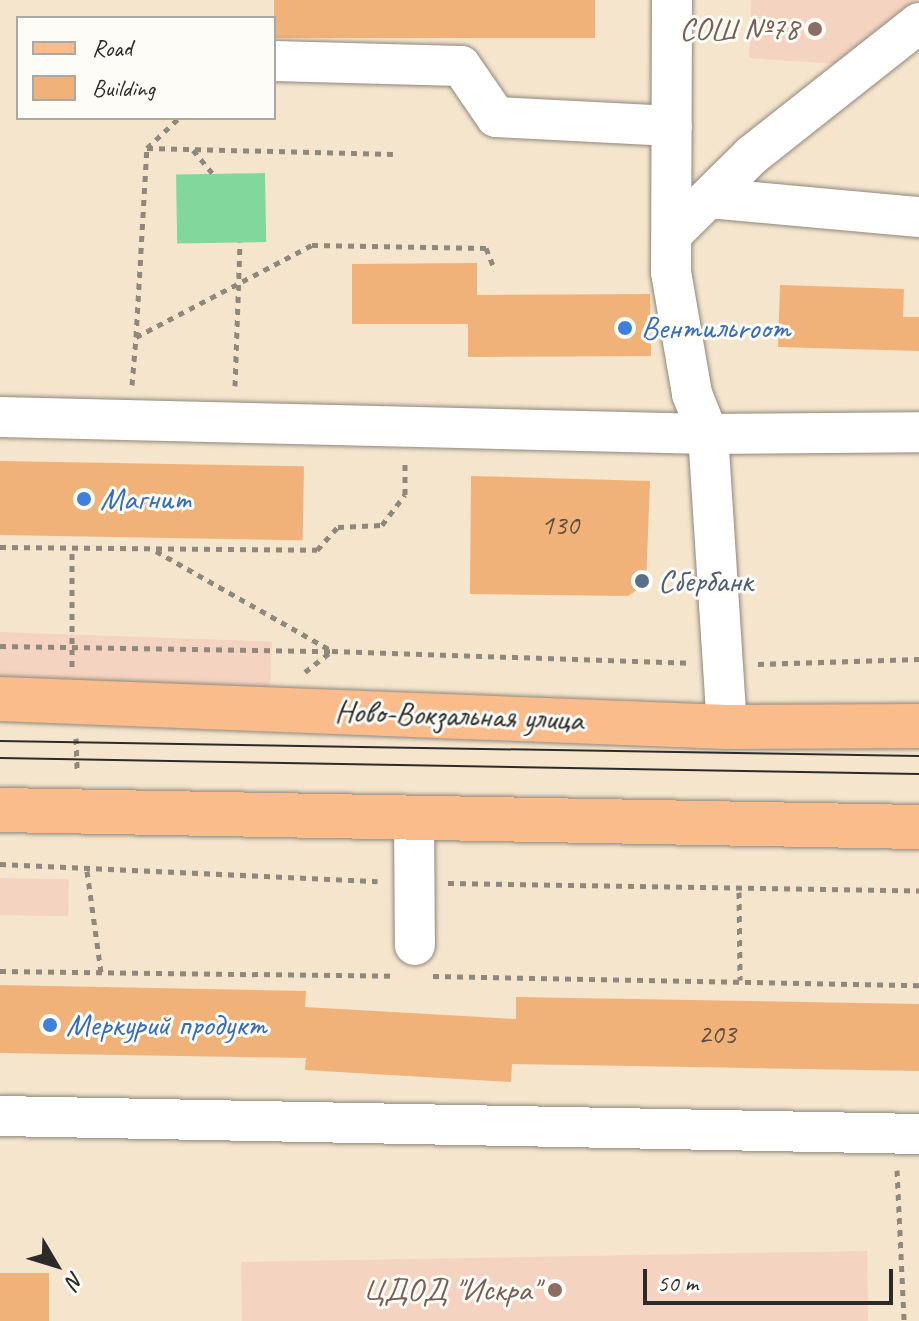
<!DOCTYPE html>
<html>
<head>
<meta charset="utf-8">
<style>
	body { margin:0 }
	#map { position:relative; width:919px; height:1321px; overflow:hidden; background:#f5e5cd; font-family:Caveat,sans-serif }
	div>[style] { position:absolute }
	.built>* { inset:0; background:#f5d3c1; transform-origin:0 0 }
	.green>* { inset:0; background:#82d89c; transform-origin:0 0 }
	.building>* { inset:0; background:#f0b279; transform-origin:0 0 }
	.path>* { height:5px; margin-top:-2.5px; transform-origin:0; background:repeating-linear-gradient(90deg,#90887c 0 6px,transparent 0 12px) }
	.roads { filter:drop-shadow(0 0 2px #90887c) drop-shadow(0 0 2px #90887c) }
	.minor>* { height:40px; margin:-20px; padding:0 20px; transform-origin:20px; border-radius:20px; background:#fff }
	.major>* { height:44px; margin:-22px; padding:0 22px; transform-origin:22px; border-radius:22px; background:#fabc8b }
	.tram>* { height:2px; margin:-1px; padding:0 1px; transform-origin:1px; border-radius:1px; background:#2b2b2b }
	.dots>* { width:22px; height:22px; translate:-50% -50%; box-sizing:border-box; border:4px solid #fdfcf7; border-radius:50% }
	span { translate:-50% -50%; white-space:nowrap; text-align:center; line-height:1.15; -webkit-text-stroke:6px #fdfcf7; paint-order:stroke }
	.number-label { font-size:28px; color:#5c4d3e }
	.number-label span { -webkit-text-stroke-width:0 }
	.education-label { font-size:32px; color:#785e54 }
	.right { translate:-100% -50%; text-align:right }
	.shop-label { font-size:32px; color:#366cbe }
	.left { translate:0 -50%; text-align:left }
	.service-label { font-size:32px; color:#4e5e75 }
	.street-label { font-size:32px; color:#2b2b2b }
	.legend { position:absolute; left:16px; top:16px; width:260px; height:104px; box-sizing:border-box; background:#fdfcf7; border:2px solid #a9a8a5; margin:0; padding:10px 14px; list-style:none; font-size:24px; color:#2b2b2b }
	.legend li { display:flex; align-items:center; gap:16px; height:40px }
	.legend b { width:40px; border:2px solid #a9a8a5 }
	.north { position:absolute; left:16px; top:1225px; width:80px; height:80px; -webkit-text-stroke:6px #fdfcf7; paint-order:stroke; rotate:128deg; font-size:22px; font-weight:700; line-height:32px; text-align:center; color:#2b2b2b }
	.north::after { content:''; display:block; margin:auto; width:28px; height:36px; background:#2b2b2b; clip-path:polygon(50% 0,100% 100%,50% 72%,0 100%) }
	.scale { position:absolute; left:643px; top:1269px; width:250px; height:36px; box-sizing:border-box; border:4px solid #2b2b2b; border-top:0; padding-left:10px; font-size:24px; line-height:28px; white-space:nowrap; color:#2b2b2b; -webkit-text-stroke:6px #fdfcf7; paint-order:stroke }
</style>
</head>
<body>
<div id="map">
	<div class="built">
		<div style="clip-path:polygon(751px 0,917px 0,838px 64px,749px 58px)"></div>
		<div style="left:0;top:632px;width:272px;height:53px;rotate:2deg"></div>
		<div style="left:0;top:878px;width:69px;height:37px;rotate:1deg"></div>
		<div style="left:867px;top:1251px;width:70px;height:626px;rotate:89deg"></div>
	</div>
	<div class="green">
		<div style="left:265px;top:173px;width:69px;height:89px;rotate:89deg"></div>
	</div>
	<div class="building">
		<div style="left:274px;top:0;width:321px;height:38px"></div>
		<div style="clip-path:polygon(477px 263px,477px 295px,650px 294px,651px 356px,468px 357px,468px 324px,352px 324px,352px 264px)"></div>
		<div style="clip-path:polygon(780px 285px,904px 289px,903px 317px,919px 317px,919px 351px,778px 347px)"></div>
		<div style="left:0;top:461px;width:304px;height:74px;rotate:1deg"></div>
		<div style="clip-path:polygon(471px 476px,650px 481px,646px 584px,628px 596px,470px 594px)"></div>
		<div style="clip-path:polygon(0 985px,306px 991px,305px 1007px,516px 1019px,516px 997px,919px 1004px,919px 1071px,512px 1064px,511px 1082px,305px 1070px,306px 1058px,0 1053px)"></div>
		<div style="left:0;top:1273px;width:49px;height:48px"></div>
	</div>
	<div class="path">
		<div style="left:147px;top:148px;width:246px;rotate:1.4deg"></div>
		<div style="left:193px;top:150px;width:31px;rotate:50deg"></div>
		<div style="left:136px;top:337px;width:189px;rotate:-86.7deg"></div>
		<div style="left:147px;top:148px;width:44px;rotate:-43.2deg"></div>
		<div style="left:132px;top:385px;width:48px;rotate:-85.2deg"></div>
		<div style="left:136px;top:337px;width:199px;rotate:-27.6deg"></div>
		<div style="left:312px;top:245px;width:174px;rotate:1deg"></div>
		<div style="left:486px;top:248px;width:24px;rotate:68deg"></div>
		<div style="left:235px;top:386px;width:144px;rotate:-88deg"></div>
		<div style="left:0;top:547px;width:317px;rotate:0.5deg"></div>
		<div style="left:317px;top:550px;width:31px;rotate:-48deg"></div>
		<div style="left:338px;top:527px;width:44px;rotate:-2.6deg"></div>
		<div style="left:382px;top:525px;width:38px;rotate:-53deg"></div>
		<div style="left:405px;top:495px;width:34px;rotate:-90deg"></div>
		<div style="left:156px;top:551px;width:202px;rotate:29.6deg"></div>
		<div style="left:0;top:646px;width:331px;rotate:0.9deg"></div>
		<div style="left:758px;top:664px;width:161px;rotate:-1.8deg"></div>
		<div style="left:72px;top:667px;width:119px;rotate:-90deg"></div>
		<div style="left:305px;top:672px;width:34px;rotate:-38deg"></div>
		<div style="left:332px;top:651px;width:356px;rotate:1.9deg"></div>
		<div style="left:76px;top:738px;width:31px;rotate:88deg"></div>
		<div style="left:0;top:864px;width:378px;rotate:2.6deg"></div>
		<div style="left:87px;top:871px;width:102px;rotate:82.1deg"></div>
		<div style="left:448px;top:883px;width:471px;rotate:0.9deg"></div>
		<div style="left:739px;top:892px;width:88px;rotate:89.3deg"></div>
		<div style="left:0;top:971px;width:395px;rotate:0.7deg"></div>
		<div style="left:433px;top:976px;width:486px;rotate:1.1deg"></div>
		<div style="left:897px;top:1170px;width:151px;rotate:87.3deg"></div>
	</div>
	<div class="roads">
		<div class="minor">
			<div style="left:672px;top:0;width:272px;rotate:90.2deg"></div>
			<div style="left:671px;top:272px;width:124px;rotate:80.2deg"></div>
			<div style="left:692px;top:394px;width:43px;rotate:68.2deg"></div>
			<div style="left:708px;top:434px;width:294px;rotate:86.3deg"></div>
			<div style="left:274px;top:61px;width:187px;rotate:1.5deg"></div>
			<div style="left:461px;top:66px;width:62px;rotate:55.5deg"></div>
			<div style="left:496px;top:117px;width:176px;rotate:2.9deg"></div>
			<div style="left:709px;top:198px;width:211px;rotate:5.2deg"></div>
			<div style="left:672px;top:234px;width:112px;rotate:-44.6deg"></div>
			<div style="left:752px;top:155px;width:213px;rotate:-38.3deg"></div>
			<div style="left:0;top:417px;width:708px;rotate:1.38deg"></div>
			<div style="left:708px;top:434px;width:211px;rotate:-0.5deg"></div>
			<div style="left:414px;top:817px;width:128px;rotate:89.6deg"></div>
			<div style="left:0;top:1116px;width:919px;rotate:1.12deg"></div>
		</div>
		<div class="major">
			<div style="left:0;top:699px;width:728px;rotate:2.21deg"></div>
			<div style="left:727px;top:727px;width:192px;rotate:-0.3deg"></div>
			<div style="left:0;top:810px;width:919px;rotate:1.06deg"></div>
		</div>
	</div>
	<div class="tram">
		<div style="left:0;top:741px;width:919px;rotate:0.94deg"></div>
		<div style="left:0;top:758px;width:919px;rotate:1deg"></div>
	</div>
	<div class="dots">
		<div style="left:815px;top:29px;background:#8d6e63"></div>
		<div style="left:625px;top:328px;background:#3f7fe0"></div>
		<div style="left:84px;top:499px;background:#3f7fe0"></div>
		<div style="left:642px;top:581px;background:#5c6f8a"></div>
		<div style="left:50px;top:1025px;background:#3f7fe0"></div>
		<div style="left:555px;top:1290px;background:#8d6e63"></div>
	</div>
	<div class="number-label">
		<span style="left:560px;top:525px">130</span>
		<span style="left:717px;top:1034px">203</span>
	</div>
	<div class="education-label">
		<span class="right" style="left:799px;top:29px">СОШ №78</span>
		<span class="right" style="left:539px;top:1290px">ЦДОД "Искра"</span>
	</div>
	<div class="shop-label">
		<span class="left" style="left:641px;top:328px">Вентильroom</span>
		<span class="left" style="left:100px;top:499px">Магнит</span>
		<span class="left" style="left:66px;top:1025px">Меркурий продукт</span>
	</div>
	<div class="service-label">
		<span class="left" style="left:658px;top:581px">Сбербанк</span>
	</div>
	<div class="street-label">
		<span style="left:459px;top:716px;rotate:2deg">Ново-Вокзальная улица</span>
	</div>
	<ul class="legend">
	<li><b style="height:10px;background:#fabc8b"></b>Road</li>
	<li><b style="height:22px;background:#f0b279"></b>Building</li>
	</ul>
	<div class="north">N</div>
	<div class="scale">50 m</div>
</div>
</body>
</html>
